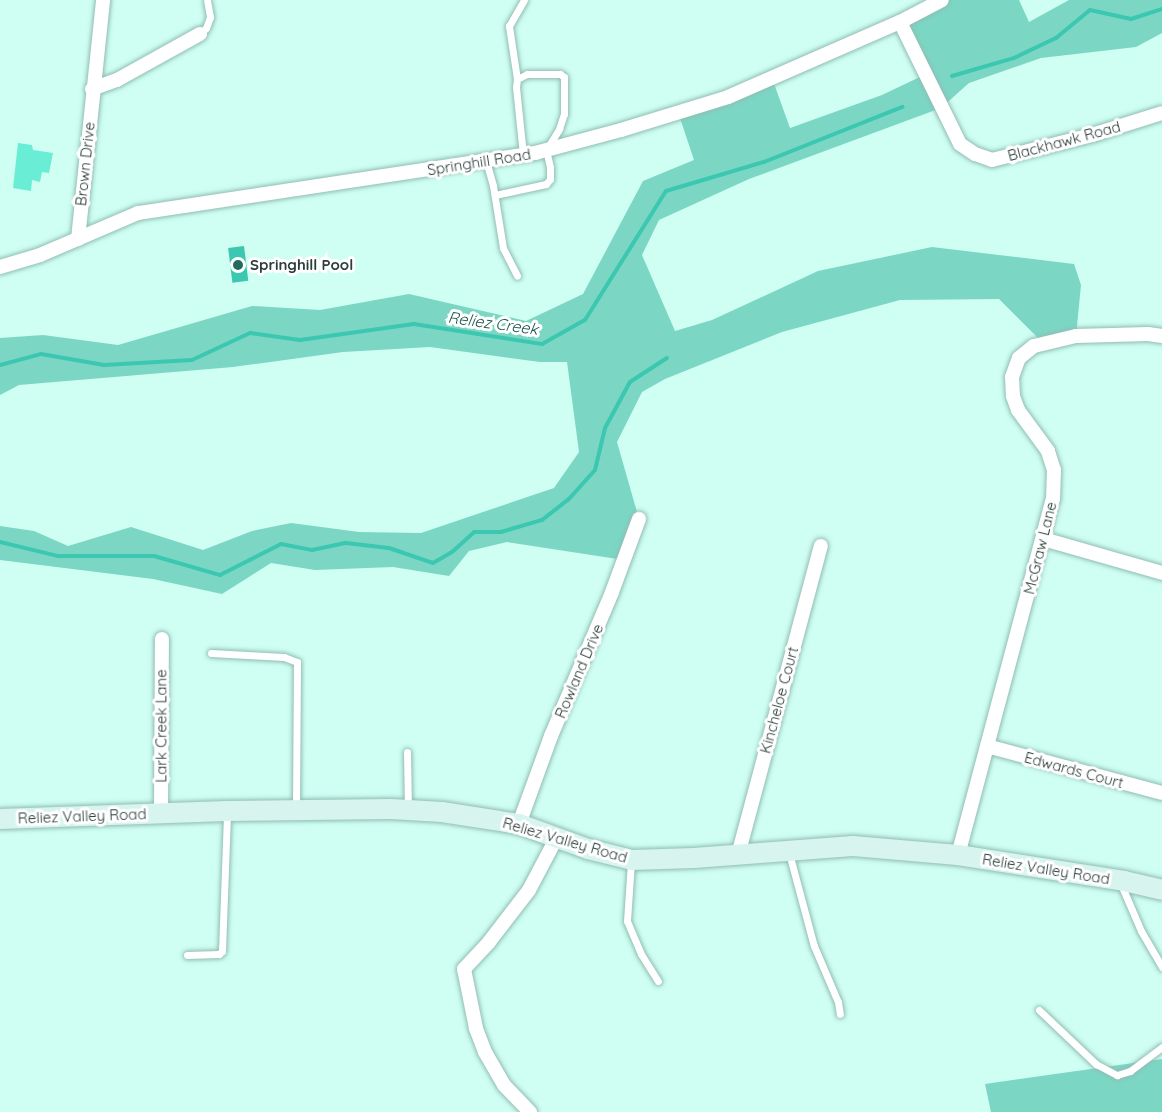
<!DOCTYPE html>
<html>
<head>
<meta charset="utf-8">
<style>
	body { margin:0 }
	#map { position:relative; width:1162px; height:1112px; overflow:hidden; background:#cffef3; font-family:Quicksand,sans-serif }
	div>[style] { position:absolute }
	.green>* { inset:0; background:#7bd7c4 }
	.water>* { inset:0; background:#3bc7b0; transform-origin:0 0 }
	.stream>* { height:4px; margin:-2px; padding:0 2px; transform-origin:2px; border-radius:2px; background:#3bc7b0 }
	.building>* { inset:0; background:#69edd5 }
	.roads { filter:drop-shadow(0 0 2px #90bdb3) drop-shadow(0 0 2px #90bdb3) }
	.lane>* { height:7px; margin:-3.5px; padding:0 3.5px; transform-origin:3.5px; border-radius:3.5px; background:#fff }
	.street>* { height:14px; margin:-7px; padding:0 7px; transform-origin:7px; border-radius:7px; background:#fff }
	.secondary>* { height:20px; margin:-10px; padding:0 10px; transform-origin:10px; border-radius:10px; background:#d7f4ee }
	.dots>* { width:16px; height:16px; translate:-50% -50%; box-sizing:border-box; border:3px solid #fff; border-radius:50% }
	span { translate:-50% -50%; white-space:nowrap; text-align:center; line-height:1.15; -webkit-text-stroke:6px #fff; paint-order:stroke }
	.street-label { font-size:15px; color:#2c3e3a }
	.poi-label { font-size:15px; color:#2c3e3a; font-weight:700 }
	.left { translate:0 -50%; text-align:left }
	.water-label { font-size:16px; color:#1d554b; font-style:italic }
</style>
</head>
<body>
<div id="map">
	<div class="green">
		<div style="clip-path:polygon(942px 0,1019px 0,1029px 22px,1069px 0,1162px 0,1162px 33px,1136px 47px,1041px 58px,969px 83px,941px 108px,749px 179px,659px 220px,642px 255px,675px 331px,712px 320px,818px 271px,932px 247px,1074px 264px,1081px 285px,1076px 336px,1044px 344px,999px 299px,900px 300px,782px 332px,665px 379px,642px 392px,617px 442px,639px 519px,624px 560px,507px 542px,469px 551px,449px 576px,393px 567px,315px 570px,271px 563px,222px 594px,153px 579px,0 560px,0 526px,34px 531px,68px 546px,131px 527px,203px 550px,252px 531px,291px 523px,359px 532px,421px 533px,554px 488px,579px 452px,567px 362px,540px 362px,430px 347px,343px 352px,233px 367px,19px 385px,0 395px,0 338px,43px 335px,118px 345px,252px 306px,320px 310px,409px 294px,526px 321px,583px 294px,643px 181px,694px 160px,678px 112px,772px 78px,790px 128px,882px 95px,924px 75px,900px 22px)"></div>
		<div style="clip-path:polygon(1162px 1059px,1162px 1112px,991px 1112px,985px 1084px)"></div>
	</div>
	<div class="water">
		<div style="left:244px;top:246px;width:35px;height:16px;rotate:83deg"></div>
	</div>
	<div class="stream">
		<div style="left:952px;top:76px;width:65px;rotate:-16.2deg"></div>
		<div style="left:1014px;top:58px;width:47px;rotate:-25.5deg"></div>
		<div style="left:1056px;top:38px;width:44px;rotate:-39.5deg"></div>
		<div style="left:1090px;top:10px;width:42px;rotate:12.4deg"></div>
		<div style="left:1131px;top:19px;width:33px;rotate:-18deg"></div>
		<div style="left:0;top:365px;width:42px;rotate:-15deg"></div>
		<div style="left:41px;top:354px;width:64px;rotate:9.9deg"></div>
		<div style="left:104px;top:365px;width:88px;rotate:-3.3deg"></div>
		<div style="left:192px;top:360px;width:64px;rotate:-25deg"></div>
		<div style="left:250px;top:333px;width:50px;rotate:8deg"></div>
		<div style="left:300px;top:340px;width:115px;rotate:-8deg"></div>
		<div style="left:414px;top:324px;width:130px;rotate:8.9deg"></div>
		<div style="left:542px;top:344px;width:49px;rotate:-29.2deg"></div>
		<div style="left:585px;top:320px;width:152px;rotate:-57.9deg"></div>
		<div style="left:666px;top:191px;width:102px;rotate:-16.5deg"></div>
		<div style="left:764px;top:162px;width:149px;rotate:-21.7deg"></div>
		<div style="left:0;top:542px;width:60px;rotate:13.6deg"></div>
		<div style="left:58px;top:556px;width:96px"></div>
		<div style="left:154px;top:556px;width:69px;rotate:16.1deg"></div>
		<div style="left:220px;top:575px;width:68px;rotate:-26.9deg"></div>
		<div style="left:281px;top:544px;width:32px;rotate:11deg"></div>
		<div style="left:312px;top:550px;width:35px;rotate:-12deg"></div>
		<div style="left:346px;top:543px;width:43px;rotate:6.6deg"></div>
		<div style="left:389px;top:548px;width:46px;rotate:18.8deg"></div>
		<div style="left:433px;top:563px;width:22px;rotate:-30deg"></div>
		<div style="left:452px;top:552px;width:30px;rotate:-42deg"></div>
		<div style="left:474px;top:532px;width:27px"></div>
		<div style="left:501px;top:532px;width:43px;rotate:-16.3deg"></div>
		<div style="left:542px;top:520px;width:33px;rotate:-38deg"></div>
		<div style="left:568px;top:500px;width:40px;rotate:-48deg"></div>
		<div style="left:595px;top:470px;width:43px;rotate:-76.6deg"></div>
		<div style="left:605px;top:428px;width:52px;rotate:-61.5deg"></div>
		<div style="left:630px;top:382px;width:44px;rotate:-33deg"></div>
	</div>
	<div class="building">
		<div style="clip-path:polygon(18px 143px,32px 145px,33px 150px,53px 153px,49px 173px,42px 172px,40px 182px,32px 180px,31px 191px,13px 188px)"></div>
	</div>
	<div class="roads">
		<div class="lane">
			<div style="left:200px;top:34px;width:8px;rotate:-45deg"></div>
			<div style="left:206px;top:28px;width:12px;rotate:-70deg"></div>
			<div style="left:210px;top:17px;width:17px;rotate:-100deg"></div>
			<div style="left:517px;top:79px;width:54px;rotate:-98.6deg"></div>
			<div style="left:509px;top:26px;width:30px;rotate:-60deg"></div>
			<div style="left:486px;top:161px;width:26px;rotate:74deg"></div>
			<div style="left:493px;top:186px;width:63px;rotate:80.8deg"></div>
			<div style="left:503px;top:248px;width:31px;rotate:63deg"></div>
			<div style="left:495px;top:195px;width:52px;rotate:-12.2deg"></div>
			<div style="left:546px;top:184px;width:6px;rotate:-51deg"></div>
			<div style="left:550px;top:179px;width:12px;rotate:-90deg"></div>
			<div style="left:550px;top:167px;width:17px;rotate:-103deg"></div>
			<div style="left:546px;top:150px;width:25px;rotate:-58deg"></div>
			<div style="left:559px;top:129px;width:16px;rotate:-72deg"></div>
			<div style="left:564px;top:114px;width:37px;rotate:-90deg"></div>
			<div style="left:564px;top:77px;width:5px;rotate:-143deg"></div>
			<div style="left:560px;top:74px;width:33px;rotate:180deg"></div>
			<div style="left:527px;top:74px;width:11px;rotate:153deg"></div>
			<div style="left:517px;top:79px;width:8px;rotate:97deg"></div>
			<div style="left:516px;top:87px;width:68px;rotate:84.1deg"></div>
			<div style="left:211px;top:653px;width:73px;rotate:3.1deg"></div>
			<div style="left:284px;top:657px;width:14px;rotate:21deg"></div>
			<div style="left:297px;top:662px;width:146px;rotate:90.4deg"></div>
			<div style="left:407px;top:752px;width:56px;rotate:89deg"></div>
			<div style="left:789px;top:853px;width:96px;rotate:75deg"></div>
			<div style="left:814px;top:946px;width:61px;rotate:66.8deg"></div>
			<div style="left:838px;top:1002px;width:12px;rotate:81deg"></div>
			<div style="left:631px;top:862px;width:59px;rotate:93.9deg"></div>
			<div style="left:627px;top:921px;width:36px;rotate:67deg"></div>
			<div style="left:641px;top:954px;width:32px;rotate:58deg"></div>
			<div style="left:1120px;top:882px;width:53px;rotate:66.8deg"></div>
			<div style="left:1141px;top:931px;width:42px;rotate:59.7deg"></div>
			<div style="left:187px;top:955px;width:32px;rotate:-2deg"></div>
			<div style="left:219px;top:954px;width:4px;rotate:-45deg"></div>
			<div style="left:222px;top:951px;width:138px;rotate:-87.9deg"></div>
			<div style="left:1039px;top:1010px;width:79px;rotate:43.5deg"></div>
			<div style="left:1096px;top:1064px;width:24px;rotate:28deg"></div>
			<div style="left:1117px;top:1075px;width:14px;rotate:-17deg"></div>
			<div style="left:1130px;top:1071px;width:40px;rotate:-37deg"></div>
		</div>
		<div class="street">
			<div style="left:900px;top:22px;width:136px;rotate:63.8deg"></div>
			<div style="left:960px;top:144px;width:18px;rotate:34deg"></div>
			<div style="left:975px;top:154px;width:18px;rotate:19deg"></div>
			<div style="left:992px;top:160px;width:103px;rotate:-14deg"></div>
			<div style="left:1092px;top:135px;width:73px;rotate:-17.4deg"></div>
			<div style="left:92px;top:89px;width:27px;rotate:-20deg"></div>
			<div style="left:117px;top:80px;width:95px;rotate:-29deg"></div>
			<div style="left:78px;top:239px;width:240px;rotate:-84deg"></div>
			<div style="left:0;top:267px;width:42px;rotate:-16.7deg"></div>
			<div style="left:40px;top:255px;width:107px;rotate:-23.2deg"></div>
			<div style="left:138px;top:213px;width:402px;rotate:-8.6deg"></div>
			<div style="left:535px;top:153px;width:89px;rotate:-15deg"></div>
			<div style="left:621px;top:130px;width:112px;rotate:-17.1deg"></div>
			<div style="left:728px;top:97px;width:188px;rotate:-23.6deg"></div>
			<div style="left:900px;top:22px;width:47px;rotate:-27.6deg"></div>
			<div style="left:1043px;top:539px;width:124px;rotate:15.9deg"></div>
			<div style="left:987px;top:746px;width:181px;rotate:15deg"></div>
			<div style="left:161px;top:812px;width:173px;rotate:-89.7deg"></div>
			<div style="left:519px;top:824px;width:94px;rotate:-70deg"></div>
			<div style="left:551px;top:736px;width:156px;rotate:-67deg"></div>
			<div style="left:612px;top:592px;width:78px;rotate:-69.7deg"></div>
			<div style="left:738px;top:855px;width:320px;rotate:-75deg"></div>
			<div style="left:958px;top:855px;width:368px;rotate:-75.1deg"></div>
			<div style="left:1053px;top:499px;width:29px;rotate:-88deg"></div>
			<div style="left:1054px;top:470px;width:20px;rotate:-108deg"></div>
			<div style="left:1048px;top:451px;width:51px;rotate:-126.2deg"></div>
			<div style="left:1018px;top:410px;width:15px;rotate:-110deg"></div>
			<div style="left:1013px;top:396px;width:19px;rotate:-93deg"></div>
			<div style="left:1012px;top:377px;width:20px;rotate:-70deg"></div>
			<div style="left:1019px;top:358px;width:19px;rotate:-39deg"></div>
			<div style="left:1034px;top:346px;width:43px;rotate:-13.4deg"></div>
			<div style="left:1076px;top:336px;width:72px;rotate:-1.6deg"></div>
			<div style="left:1148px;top:334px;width:14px;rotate:8deg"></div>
			<div style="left:530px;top:1112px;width:37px;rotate:-134deg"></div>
			<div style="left:504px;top:1085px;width:38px;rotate:-120deg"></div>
			<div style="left:485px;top:1052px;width:26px;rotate:-111deg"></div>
			<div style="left:476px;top:1028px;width:60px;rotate:-101.5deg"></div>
			<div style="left:464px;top:969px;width:37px;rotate:-47deg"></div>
			<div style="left:489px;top:942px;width:66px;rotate:-52.4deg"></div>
			<div style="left:529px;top:890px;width:60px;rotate:-62.2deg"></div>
		</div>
		<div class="secondary">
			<div style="left:0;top:819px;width:227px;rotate:-2deg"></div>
			<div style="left:227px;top:811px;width:164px;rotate:-0.7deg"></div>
			<div style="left:391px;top:809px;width:51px;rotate:3.4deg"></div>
			<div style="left:442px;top:812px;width:78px;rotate:8.9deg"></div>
			<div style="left:519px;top:824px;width:73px;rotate:19.9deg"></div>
			<div style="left:588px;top:849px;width:45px;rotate:14deg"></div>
			<div style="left:632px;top:860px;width:62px;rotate:-1.8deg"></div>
			<div style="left:694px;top:858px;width:159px;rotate:-4.3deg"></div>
			<div style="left:853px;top:846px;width:105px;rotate:4.9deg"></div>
			<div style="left:958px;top:855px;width:168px;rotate:8.9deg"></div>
			<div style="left:1124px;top:881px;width:39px;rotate:13deg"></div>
		</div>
	</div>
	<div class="dots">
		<div style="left:238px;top:265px;background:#23695d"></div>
	</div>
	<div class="street-label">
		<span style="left:1064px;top:141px;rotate:-15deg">Blackhawk Road</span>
		<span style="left:479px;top:162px;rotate:-9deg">Springhill Road</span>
		<span style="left:85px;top:164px;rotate:-84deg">Brown Drive</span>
		<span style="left:1040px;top:548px;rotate:-76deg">McGraw Lane</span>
		<span style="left:579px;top:671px;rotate:-67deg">Rowland Drive</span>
		<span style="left:779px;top:700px;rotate:-75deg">Kincheloe Court</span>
		<span style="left:161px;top:726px;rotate:-90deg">Lark Creek Lane</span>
		<span style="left:1074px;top:770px;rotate:15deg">Edwards Court</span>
		<span style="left:82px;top:816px;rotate:-2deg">Reliez Valley Road</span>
		<span style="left:565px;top:840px;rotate:16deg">Reliez Valley Road</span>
		<span style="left:1046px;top:869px;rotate:9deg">Reliez Valley Road</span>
	</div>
	<div class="poi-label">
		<span class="left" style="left:250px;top:265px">Springhill Pool</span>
	</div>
	<div class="water-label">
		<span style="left:493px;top:323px;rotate:8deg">Reliez Creek</span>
	</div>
</div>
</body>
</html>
